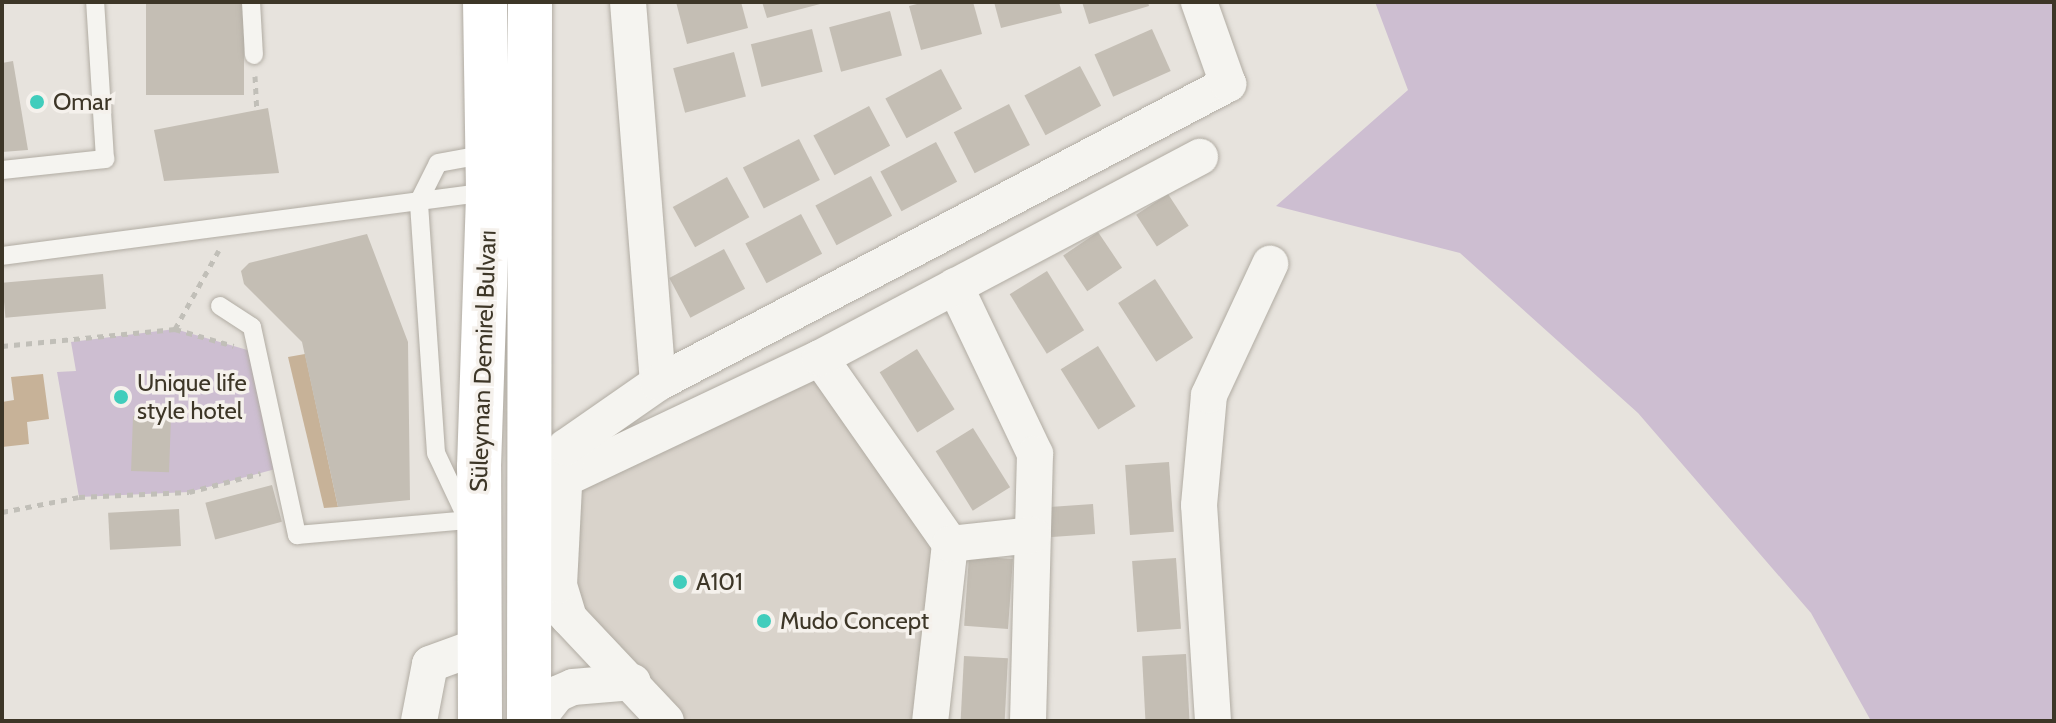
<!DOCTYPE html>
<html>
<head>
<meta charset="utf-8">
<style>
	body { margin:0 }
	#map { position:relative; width:2056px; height:723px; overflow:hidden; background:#e7e3dd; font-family:Cabin,sans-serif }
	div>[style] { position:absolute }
	.built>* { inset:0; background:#d9d3cb }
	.green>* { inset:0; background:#cdbed1 }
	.water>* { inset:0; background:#c7b298 }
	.building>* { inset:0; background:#c4beb4; transform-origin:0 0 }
	.path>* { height:5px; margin-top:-2.5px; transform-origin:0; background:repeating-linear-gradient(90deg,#c1bfb8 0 6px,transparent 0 12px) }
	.roads { filter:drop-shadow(0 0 2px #b1aca3) drop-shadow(0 0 2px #b1aca3) }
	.service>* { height:18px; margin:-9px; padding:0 9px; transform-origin:9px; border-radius:9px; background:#f5f4f0 }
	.minor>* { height:36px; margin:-18px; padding:0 18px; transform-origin:18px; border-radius:18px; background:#f5f4f0 }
	.trunk>* { height:44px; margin:-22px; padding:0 22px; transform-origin:22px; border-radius:22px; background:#fff }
	.dots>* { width:22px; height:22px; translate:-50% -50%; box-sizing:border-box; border:4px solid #f5f1ec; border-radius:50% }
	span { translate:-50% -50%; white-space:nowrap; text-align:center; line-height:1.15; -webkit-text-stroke:7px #f5f1ec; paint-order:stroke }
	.poi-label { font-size:24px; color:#3d3627 }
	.left { translate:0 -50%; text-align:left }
	.street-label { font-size:24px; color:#3d3627 }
	.frame { position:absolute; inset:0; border:4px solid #3d3627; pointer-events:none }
</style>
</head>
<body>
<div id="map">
	<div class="built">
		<div style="clip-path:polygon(820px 358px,950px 544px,930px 721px,666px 721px,569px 618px,564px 479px)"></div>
	</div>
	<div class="green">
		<div style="clip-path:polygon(1375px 2px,2054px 2px,2054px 721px,1871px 721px,1811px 613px,1638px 413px,1460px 253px,1276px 206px,1408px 90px)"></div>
		<div style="clip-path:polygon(175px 329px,258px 353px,283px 467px,189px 492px,79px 497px,57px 372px,76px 371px,71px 342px)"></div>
	</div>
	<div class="water">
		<div style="clip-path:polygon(305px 354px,338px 507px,324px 508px,288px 357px)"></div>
		<div style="clip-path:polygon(43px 374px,49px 419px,27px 422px,29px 444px,2px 447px,2px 402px,14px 400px,11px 377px)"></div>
	</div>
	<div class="building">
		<div style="left:146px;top:2px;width:98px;height:93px"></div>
		<div style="clip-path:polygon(676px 2px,741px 2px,748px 28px,687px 44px)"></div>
		<div style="clip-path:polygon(762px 2px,824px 2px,824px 3px,767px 18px)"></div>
		<div style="clip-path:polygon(925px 2px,973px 2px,982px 34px,921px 50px,909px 6px)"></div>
		<div style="clip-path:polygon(994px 2px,1059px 2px,1062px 13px,1001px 28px)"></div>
		<div style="clip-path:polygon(1082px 2px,1148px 2px,1149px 6px,1089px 24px)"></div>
		<div style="left:890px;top:11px;width:46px;height:63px;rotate:75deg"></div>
		<div style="left:812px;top:29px;width:44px;height:63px;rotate:76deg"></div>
		<div style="left:1152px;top:29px;width:46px;height:63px;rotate:66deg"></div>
		<div style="left:734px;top:52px;width:46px;height:63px;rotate:75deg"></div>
		<div style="clip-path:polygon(13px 61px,28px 150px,2px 152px,2px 63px)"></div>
		<div style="left:1080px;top:66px;width:45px;height:63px;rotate:62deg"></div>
		<div style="left:941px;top:69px;width:45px;height:63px;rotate:62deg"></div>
		<div style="left:1009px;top:104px;width:46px;height:62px;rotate:63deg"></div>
		<div style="left:869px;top:106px;width:45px;height:63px;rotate:62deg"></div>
		<div style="clip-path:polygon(268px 108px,279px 173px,164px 181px,154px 130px)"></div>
		<div style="left:799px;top:139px;width:46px;height:63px;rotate:63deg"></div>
		<div style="left:936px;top:142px;width:45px;height:63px;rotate:62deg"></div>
		<div style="left:871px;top:176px;width:45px;height:63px;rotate:62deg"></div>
		<div style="left:727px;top:177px;width:46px;height:62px;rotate:61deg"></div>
		<div style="left:1168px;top:194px;width:38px;height:38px;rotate:57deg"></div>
		<div style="left:801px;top:214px;width:45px;height:63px;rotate:62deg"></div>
		<div style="left:1098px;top:232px;width:43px;height:42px;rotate:56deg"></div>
		<div style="clip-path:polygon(367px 234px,408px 342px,410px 500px,338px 507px,302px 342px,244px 284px,241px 271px,249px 263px)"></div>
		<div style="left:724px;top:249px;width:45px;height:62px;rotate:62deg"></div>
		<div style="left:1047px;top:271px;width:70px;height:44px;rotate:58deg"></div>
		<div style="left:103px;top:274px;width:35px;height:101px;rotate:85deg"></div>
		<div style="left:1155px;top:279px;width:70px;height:44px;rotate:57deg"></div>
		<div style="left:1098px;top:346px;width:71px;height:44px;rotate:58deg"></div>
		<div style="left:917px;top:349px;width:71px;height:44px;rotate:58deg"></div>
		<div style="left:133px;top:416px;width:38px;height:55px;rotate:2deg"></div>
		<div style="left:973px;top:428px;width:70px;height:44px;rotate:58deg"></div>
		<div style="left:1169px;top:462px;width:70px;height:44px;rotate:86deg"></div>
		<div style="left:272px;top:485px;width:38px;height:69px;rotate:75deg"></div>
		<div style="left:1093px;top:504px;width:30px;height:47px;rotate:86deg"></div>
		<div style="left:179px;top:509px;width:37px;height:71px;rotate:87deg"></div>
		<div style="left:969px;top:556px;width:44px;height:70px;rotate:4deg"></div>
		<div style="left:1176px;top:558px;width:71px;height:44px;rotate:86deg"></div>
		<div style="left:1186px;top:654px;width:67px;height:44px;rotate:87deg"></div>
		<div style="left:964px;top:656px;width:44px;height:65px;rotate:3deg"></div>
	</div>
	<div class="path">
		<div style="left:255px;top:76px;width:34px;rotate:87deg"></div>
		<div style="left:175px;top:329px;width:90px;rotate:-60.9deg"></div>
		<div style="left:2px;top:346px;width:174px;rotate:-5.6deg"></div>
		<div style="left:175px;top:329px;width:61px;rotate:16.1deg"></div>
		<div style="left:2px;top:512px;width:78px;rotate:-11deg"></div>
		<div style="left:79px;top:497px;width:110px;rotate:-2.6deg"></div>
		<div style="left:189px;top:492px;width:74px;rotate:-14.8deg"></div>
	</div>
	<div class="roads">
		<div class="service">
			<div style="left:251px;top:2px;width:53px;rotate:86.8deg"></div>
			<div style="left:2px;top:170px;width:104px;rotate:-6.1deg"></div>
			<div style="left:105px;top:159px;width:157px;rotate:-93.6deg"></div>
			<div style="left:2px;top:256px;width:490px;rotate:-7.5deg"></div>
			<div style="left:220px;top:306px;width:38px;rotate:33deg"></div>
			<div style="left:252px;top:327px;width:213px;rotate:77.8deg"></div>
			<div style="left:297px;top:535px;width:171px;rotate:-5deg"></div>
			<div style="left:468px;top:521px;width:75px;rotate:-115.2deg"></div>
			<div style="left:436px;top:453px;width:253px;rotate:-93.9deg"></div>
			<div style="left:419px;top:201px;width:42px;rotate:-63.4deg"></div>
			<div style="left:438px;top:163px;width:50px;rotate:-10.4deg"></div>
		</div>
		<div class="minor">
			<div style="left:628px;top:2px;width:382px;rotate:85.5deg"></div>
			<div style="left:955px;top:286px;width:186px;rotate:64.5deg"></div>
			<div style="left:1035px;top:454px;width:267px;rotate:91.5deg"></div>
			<div style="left:820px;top:358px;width:227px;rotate:55deg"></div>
			<div style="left:950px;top:544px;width:178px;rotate:96.4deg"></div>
			<div style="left:564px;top:479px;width:283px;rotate:-25.3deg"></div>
			<div style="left:820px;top:358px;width:430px;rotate:-27.9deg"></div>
			<div style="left:950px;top:544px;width:83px;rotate:-6.2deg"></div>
			<div style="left:552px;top:600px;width:166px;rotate:46.7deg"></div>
			<div style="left:569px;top:618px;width:34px;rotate:-107deg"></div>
			<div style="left:559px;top:585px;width:138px;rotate:-87.1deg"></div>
			<div style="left:566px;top:447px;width:112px;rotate:-34.8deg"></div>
			<div style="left:658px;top:383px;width:644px;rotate:-27.68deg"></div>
			<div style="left:1228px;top:84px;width:87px;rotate:-109.5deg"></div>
			<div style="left:419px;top:721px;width:58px;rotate:-79.1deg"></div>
			<div style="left:430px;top:664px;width:52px;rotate:-20.2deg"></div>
			<div style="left:536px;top:721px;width:34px;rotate:-52deg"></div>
			<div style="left:557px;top:694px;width:17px;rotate:-24deg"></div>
			<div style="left:573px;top:687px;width:60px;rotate:-4.8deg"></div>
			<div style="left:1213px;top:721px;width:216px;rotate:-93.7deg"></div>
			<div style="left:1199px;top:505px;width:110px;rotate:-84.8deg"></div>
			<div style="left:1209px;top:395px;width:145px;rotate:-65deg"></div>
		</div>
		<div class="trunk">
			<div style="left:480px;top:721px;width:254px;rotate:-90.2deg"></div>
			<div style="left:479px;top:467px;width:275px;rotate:-88.1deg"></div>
			<div style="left:488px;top:192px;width:190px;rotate:-90.9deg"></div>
			<div style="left:529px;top:721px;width:719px;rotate:-89.92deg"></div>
		</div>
	</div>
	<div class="dots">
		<div style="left:37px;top:102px;background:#41cdbc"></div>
		<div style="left:121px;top:397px;background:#41cdbc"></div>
		<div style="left:680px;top:582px;background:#41cdbc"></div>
		<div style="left:764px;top:621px;background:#41cdbc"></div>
	</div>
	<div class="poi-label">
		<span class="left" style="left:53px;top:102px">Omar</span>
		<span class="left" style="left:137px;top:397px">Unique life<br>style hotel</span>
		<span class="left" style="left:696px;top:582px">A101</span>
		<span class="left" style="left:780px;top:621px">Mudo Concept</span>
	</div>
	<div class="street-label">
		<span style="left:483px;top:361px;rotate:-88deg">Süleyman Demirel Bulvarı</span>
	</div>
	<div class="frame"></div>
</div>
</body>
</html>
